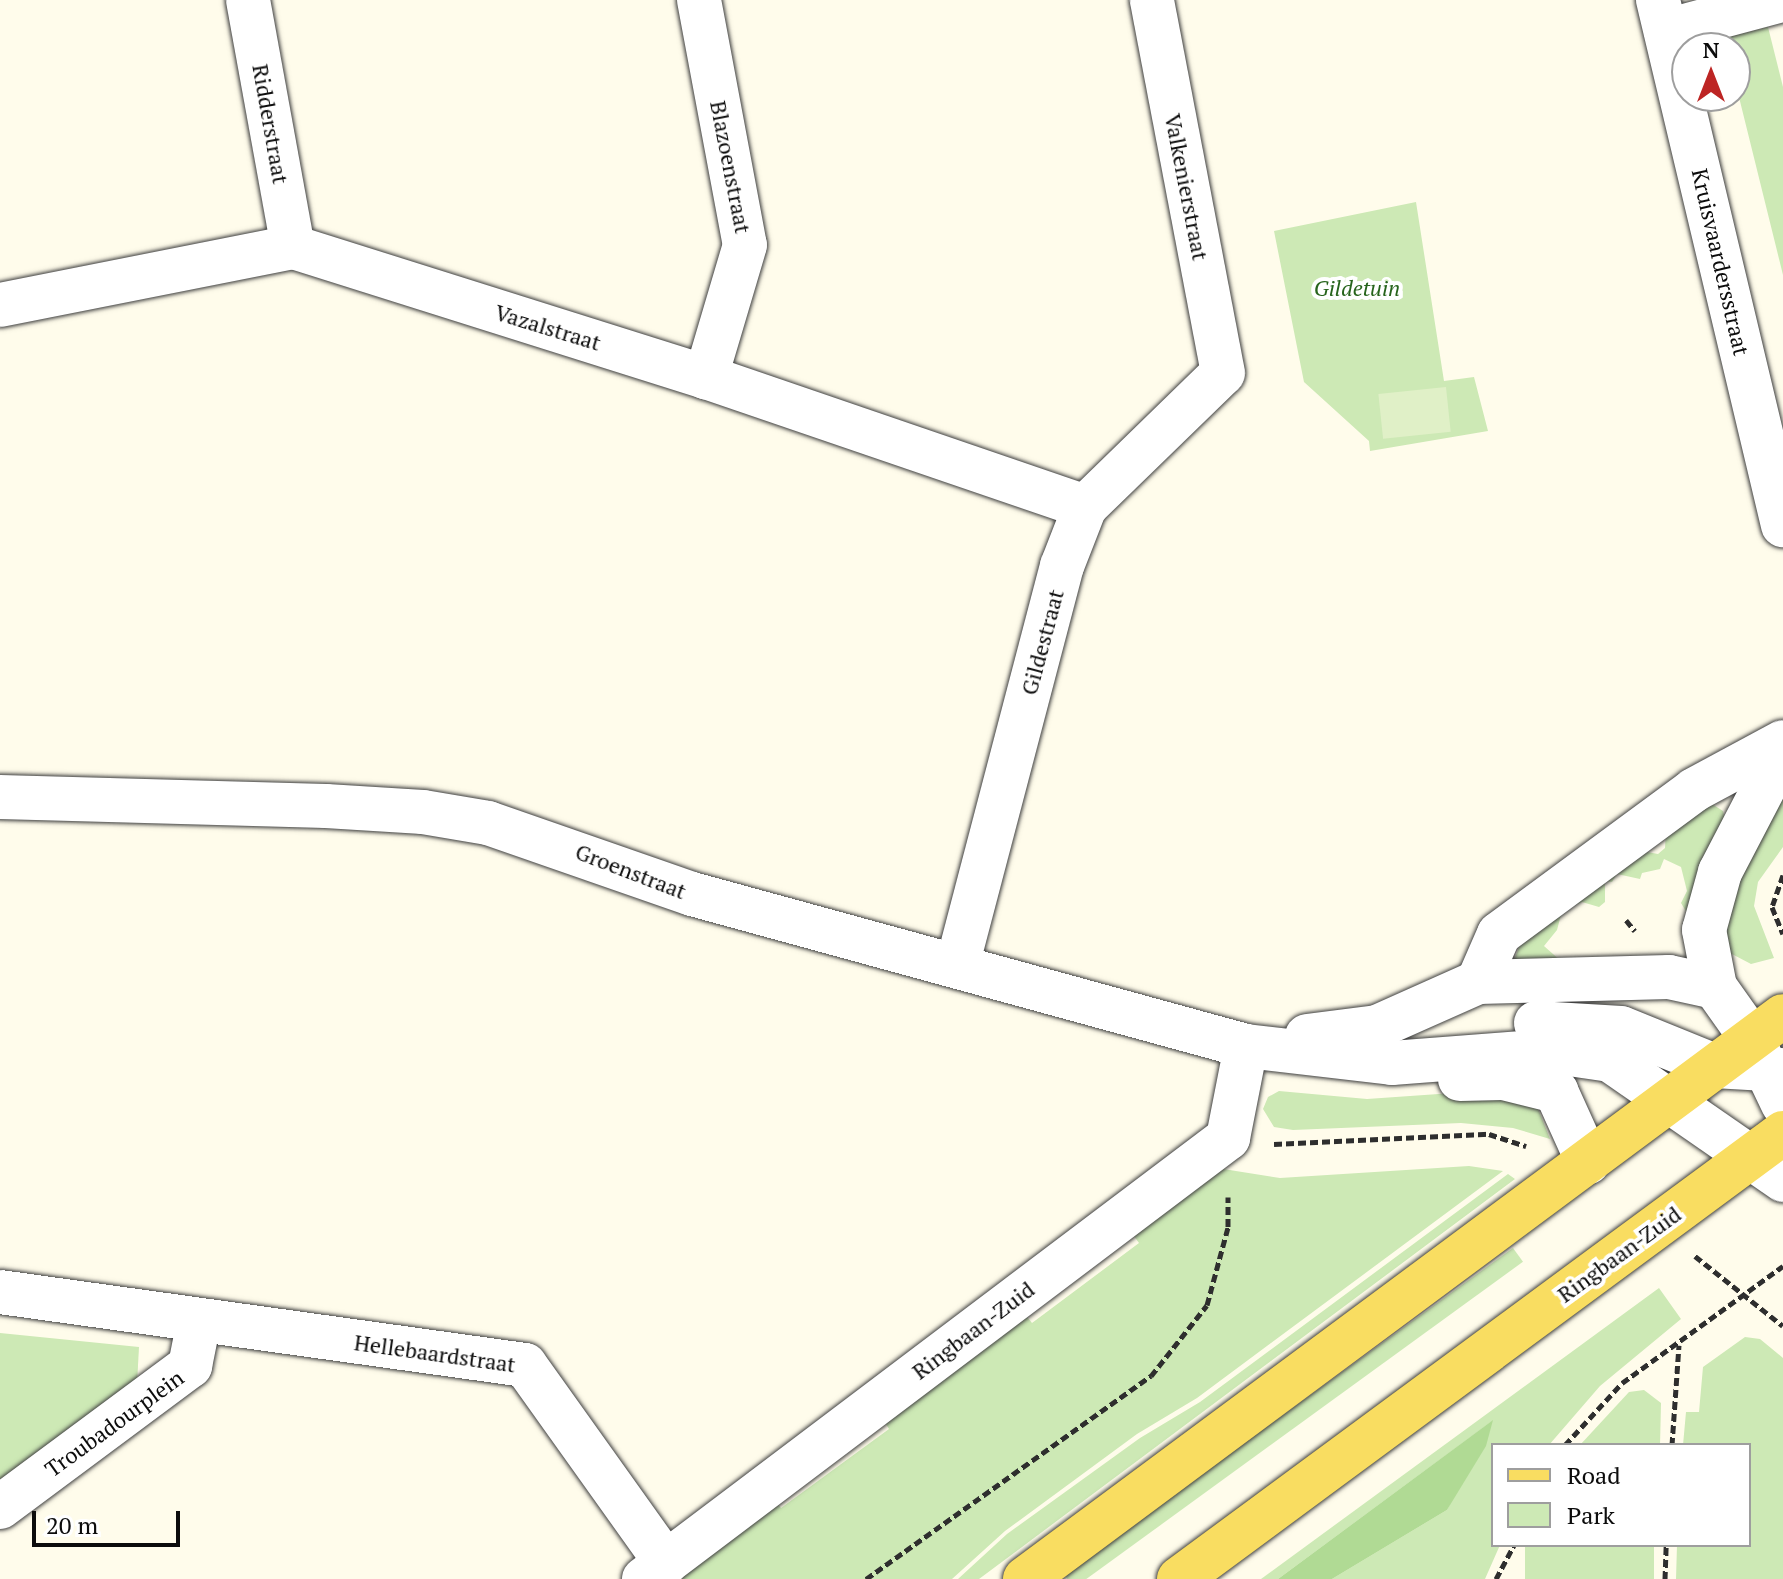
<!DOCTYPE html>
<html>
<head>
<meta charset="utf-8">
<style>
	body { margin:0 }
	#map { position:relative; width:1783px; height:1579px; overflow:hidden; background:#fffceb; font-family:"PT Serif",serif }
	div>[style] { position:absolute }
	.green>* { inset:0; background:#cde9b5; transform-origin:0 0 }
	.forest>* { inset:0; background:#b0da94 }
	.pitch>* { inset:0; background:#e0f0c7; transform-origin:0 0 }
	.path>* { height:5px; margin-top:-2.5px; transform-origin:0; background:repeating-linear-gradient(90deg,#2e2e2e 0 8px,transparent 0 12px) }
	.roads { filter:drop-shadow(0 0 2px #3f3f3f) drop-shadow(0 0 2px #3f3f3f) }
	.minor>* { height:44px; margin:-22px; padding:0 22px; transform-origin:22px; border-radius:22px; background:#fff }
	.major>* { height:44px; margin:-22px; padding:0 22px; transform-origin:22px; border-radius:22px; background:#f9dd61 }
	span { translate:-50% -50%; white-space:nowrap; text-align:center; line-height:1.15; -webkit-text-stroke:8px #fff; paint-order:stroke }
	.street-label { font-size:22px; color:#0c0c0c }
	.park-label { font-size:22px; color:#27641c; font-style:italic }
	.legend { position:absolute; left:1491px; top:1443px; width:260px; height:104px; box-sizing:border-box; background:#fff; border:2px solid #9e9e9e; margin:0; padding:10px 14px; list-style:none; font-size:24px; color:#0c0c0c }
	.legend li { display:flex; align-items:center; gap:16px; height:40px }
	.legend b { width:40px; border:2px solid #9e9e9e }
	.north { position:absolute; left:1671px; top:32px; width:80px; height:80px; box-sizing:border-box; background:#fff; border:2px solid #9e9e9e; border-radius:50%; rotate:0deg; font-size:22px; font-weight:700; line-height:32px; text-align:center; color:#0c0c0c }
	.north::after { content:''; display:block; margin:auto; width:28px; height:36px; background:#bd2524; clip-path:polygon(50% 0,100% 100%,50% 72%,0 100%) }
	.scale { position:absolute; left:32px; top:1511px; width:148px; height:36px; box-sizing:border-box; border:4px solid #0c0c0c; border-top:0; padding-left:10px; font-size:24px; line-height:28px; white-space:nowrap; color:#0c0c0c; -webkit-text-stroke:6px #fff; paint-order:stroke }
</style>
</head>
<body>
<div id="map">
	<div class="green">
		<div style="clip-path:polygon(1768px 27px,1783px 87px,1783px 275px,1735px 81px,1735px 48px,1727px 48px,1724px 38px)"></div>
		<div style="clip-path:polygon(1416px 202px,1444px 381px,1474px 377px,1488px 431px,1370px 451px,1369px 441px,1304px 382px,1274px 231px)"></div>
		<div style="clip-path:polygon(1783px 786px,1783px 847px,1758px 882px,1754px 906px,1774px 958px,1751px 964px,1730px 953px,1723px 930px,1728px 898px)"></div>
		<div style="clip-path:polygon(1712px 804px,1723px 811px,1726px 824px,1687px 913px,1681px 903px,1687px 891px,1681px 867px,1664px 859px,1660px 869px,1642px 873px,1640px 879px,1617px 874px,1612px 882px,1605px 881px,1605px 902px,1599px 907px,1582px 902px,1562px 911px,1557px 930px,1544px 946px,1562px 962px,1513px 964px,1520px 944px,1538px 925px,1634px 854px,1638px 859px,1647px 852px,1658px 854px,1665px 848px,1666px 830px,1699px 805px)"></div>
		<div style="clip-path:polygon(1496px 1090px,1537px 1106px,1550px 1139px,1513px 1128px,1461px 1123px,1293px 1130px,1274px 1127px,1263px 1109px,1268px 1097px,1279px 1091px,1367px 1099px)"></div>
		<div style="clip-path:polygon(1469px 1166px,1503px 1171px,1197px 1398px,1137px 1434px,1005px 1531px,952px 1579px,664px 1579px,773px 1498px,781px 1508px,889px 1429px,882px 1418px,1023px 1312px,1032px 1323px,1139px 1243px,1131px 1232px,1217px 1168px,1280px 1178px)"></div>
		<div style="clip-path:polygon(1508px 1174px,1515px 1179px,979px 1579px,958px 1579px,1007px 1534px,1140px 1438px,1200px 1402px)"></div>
		<div style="left:1513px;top:1248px;width:17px;height:555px;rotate:54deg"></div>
		<div style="clip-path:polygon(1659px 1288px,1681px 1319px,1600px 1386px,1549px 1445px,1493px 1445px,1493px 1545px,1500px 1545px,1485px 1579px,1332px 1579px,1447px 1510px,1492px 1421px,1278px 1579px,1261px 1579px)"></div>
		<div style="clip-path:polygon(0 1333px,139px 1347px,137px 1384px,0 1486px)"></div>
		<div style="clip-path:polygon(1745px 1337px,1760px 1339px,1783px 1358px,1783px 1579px,1676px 1579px,1677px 1545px,1749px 1545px,1749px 1445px,1683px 1445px,1686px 1412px,1699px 1412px,1703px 1367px)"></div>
		<div style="clip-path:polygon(1644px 1390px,1661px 1403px,1660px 1445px,1580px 1445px,1629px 1392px)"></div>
		<div style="left:1525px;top:1545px;width:129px;height:37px"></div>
	</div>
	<div class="forest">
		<div style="clip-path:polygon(1493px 1420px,1486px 1446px,1447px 1510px,1332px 1579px,1278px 1579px)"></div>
	</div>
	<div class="pitch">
		<div style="left:1446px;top:387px;width:45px;height:68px;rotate:84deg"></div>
	</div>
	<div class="path">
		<div style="left:1783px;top:875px;width:34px;rotate:109deg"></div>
		<div style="left:1772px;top:907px;width:29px;rotate:68deg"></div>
		<div style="left:1626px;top:920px;width:14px;rotate:51deg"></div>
		<div style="left:1274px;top:1144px;width:215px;rotate:-2.7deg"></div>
		<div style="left:1489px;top:1134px;width:39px;rotate:18deg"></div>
		<div style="left:1695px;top:1256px;width:112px;rotate:38.5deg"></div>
		<div style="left:1565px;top:1445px;width:84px;rotate:-47.4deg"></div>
		<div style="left:1622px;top:1383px;width:199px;rotate:-36deg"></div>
		<div style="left:1672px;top:1445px;width:100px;rotate:-86deg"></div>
		<div style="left:866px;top:1579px;width:350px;rotate:-35.5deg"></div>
		<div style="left:1151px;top:1376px;width:90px;rotate:-51.7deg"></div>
		<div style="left:1207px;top:1305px;width:81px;rotate:-74.9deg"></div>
		<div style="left:1228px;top:1227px;width:30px;rotate:-90deg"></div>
		<div style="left:1496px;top:1579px;width:38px;rotate:-62deg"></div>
		<div style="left:1665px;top:1579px;width:34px;rotate:-88deg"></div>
	</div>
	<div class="roads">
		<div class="minor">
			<div style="left:248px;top:0;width:251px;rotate:79.7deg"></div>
			<div style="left:699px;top:0;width:249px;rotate:79.4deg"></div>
			<div style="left:745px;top:245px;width:138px;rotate:106.5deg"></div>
			<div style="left:1658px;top:0;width:540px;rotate:76.61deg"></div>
			<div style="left:1666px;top:31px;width:120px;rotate:-15deg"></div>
			<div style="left:0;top:305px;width:299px;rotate:-11.2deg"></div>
			<div style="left:293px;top:247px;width:433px;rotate:17.5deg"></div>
			<div style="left:706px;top:377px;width:401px;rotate:18.9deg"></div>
			<div style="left:1783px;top:751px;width:136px;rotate:117.5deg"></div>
			<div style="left:1720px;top:872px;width:60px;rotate:105.4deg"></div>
			<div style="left:1704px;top:930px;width:58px;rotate:79.1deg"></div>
			<div style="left:1715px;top:987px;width:64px;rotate:54.6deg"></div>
			<div style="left:1752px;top:1039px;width:72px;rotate:64.5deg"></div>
			<div style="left:0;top:797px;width:326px;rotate:1.6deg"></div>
			<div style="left:326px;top:806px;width:97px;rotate:3.5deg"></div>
			<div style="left:423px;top:812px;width:66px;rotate:9.6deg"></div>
			<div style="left:488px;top:823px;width:216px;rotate:19.2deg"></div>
			<div style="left:692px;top:894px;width:574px;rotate:15.34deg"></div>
			<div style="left:1246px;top:1046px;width:147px;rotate:6.6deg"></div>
			<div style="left:1392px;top:1063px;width:157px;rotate:-4.4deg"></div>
			<div style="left:1549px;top:1051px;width:62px;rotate:8.4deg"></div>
			<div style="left:1610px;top:1060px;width:211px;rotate:34.7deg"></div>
			<div style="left:957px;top:966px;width:414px;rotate:-75.3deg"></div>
			<div style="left:1062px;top:566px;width:63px;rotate:-68.7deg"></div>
			<div style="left:1085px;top:507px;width:192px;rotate:-44.2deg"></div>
			<div style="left:1223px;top:373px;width:380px;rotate:-100.8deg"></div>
			<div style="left:1478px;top:982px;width:52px;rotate:-66.4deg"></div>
			<div style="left:1499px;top:934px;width:242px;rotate:-36.4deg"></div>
			<div style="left:1694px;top:790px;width:101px;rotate:-28.3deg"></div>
			<div style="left:1536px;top:1023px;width:85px;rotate:3.4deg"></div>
			<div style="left:1621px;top:1028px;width:101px;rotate:22deg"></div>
			<div style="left:1715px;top:1066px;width:68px;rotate:3.4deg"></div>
			<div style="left:1307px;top:1036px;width:71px;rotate:-7.3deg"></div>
			<div style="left:1377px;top:1027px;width:111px;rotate:-24deg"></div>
			<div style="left:1478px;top:982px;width:191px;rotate:-1.5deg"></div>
			<div style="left:1669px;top:977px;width:47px;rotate:12.3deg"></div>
			<div style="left:1460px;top:1079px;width:43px;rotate:-1.3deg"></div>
			<div style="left:1503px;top:1078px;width:55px;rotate:13.8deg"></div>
			<div style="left:1556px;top:1091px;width:78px;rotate:65.7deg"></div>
			<div style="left:0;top:1292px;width:530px;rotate:7.92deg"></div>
			<div style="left:525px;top:1365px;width:243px;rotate:54.5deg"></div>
			<div style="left:0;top:1507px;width:237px;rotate:-36.6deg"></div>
			<div style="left:190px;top:1366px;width:46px;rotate:-78.7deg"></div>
			<div style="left:644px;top:1579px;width:732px;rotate:-37.06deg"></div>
			<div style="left:1228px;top:1138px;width:94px;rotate:-78.9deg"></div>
		</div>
		<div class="major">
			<div style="left:1025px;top:1579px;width:944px;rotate:-36.6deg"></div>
			<div style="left:1179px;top:1579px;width:751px;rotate:-36.44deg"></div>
		</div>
	</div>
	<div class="street-label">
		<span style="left:271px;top:124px;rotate:80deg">Ridderstraat</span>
		<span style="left:731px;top:167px;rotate:79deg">Blazoenstraat</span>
		<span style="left:1187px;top:187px;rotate:79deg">Valkenierstraat</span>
		<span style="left:1721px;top:262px;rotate:77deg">Kruisvaardersstraat</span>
		<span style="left:548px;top:327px;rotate:17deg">Vazalstraat</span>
		<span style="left:1042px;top:642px;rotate:-75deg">Gildestraat</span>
		<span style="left:631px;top:871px;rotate:21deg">Groenstraat</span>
		<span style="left:1619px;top:1254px;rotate:-36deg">Ringbaan-Zuid</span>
		<span style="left:973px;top:1330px;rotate:-37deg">Ringbaan-Zuid</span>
		<span style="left:435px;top:1353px;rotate:8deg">Hellebaardstraat</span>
		<span style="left:114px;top:1423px;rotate:-36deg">Troubadourplein</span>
	</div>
	<div class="park-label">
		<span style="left:1357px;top:288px">Gildetuin</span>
	</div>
	<ul class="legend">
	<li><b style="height:10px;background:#f9dd61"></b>Road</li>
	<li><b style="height:22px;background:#cde9b5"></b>Park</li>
	</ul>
	<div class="north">N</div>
	<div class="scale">20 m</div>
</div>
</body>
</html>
